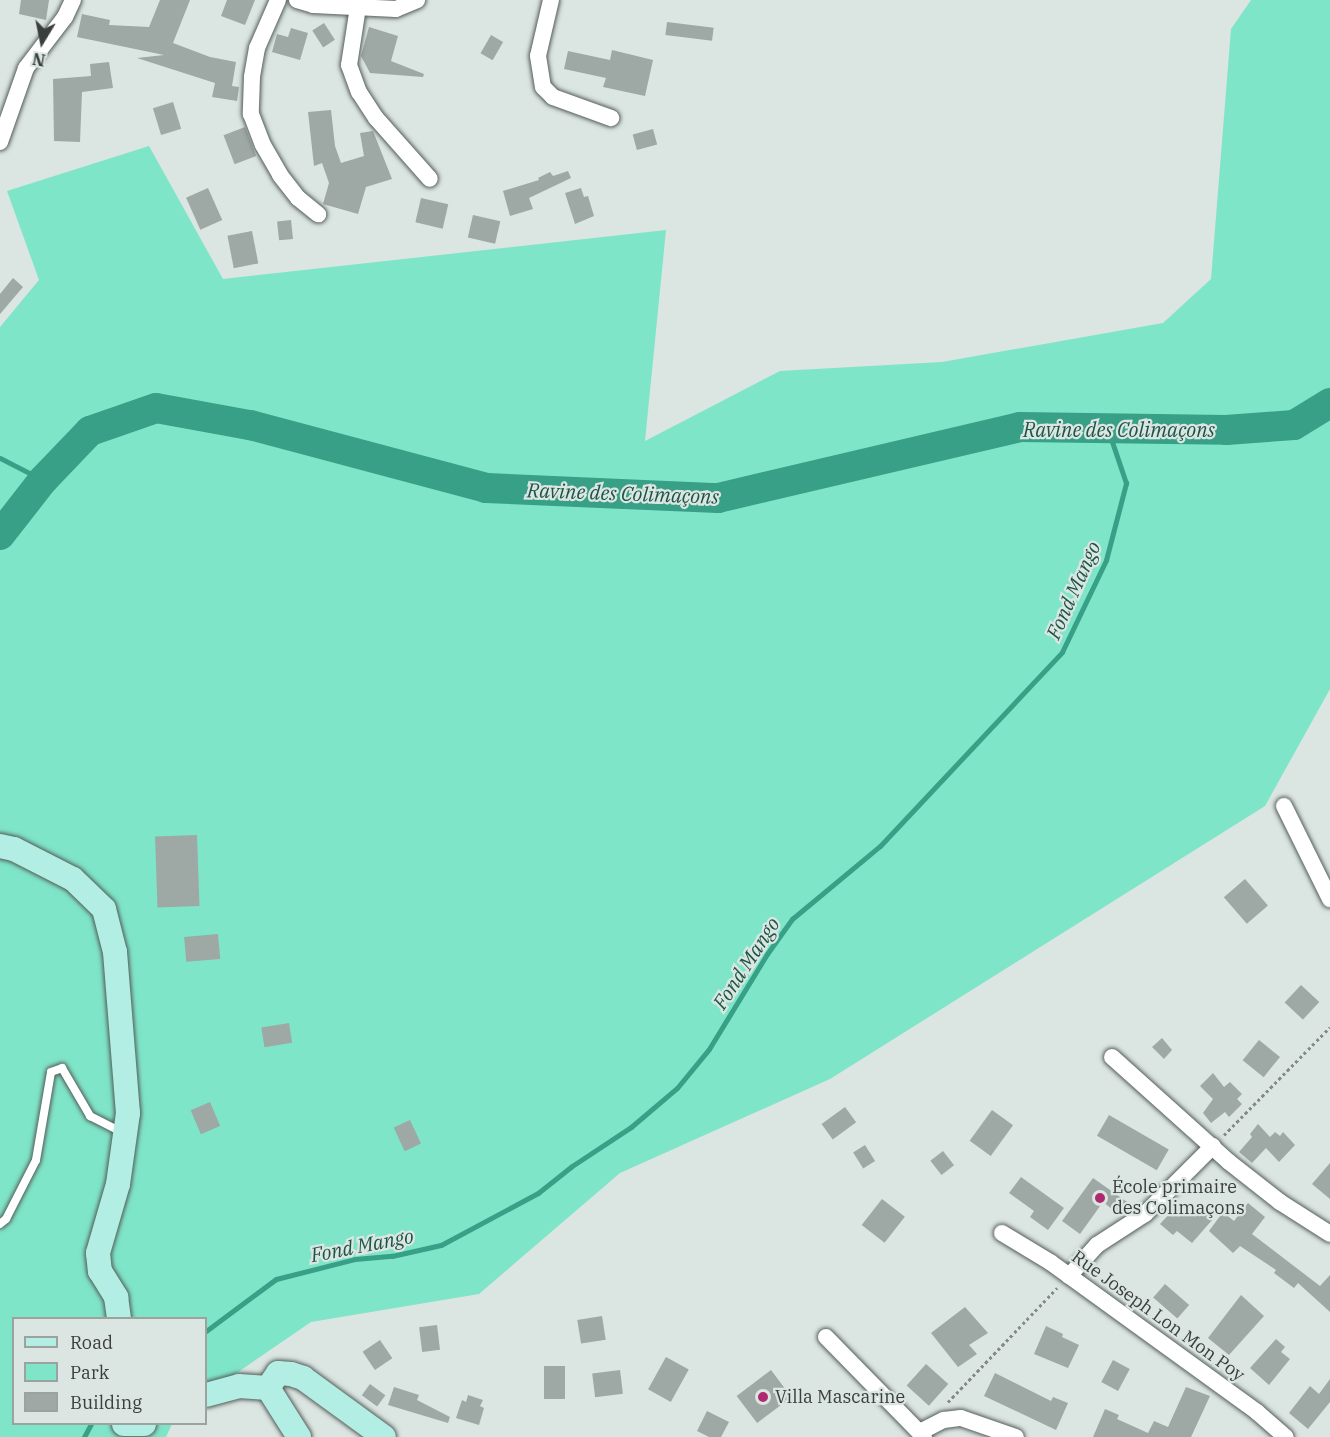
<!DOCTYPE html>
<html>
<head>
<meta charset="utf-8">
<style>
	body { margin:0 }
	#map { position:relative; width:1330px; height:1437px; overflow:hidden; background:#dbe5e1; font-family:"IBM Plex Serif",serif }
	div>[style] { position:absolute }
	.green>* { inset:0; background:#7fe5c8 }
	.stream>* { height:5px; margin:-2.5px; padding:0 2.5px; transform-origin:2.5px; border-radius:2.5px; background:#37a086 }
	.river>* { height:30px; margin:-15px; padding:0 15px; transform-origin:15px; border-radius:15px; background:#37a086 }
	.building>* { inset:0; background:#9ea8a5; transform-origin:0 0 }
	.path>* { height:3px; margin-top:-1.5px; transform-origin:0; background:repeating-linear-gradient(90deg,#838a87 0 3px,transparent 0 6px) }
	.roads { filter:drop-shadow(0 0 2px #545d5a) drop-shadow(0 0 2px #545d5a) }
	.service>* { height:8px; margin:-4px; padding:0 4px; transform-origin:4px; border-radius:4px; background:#fff }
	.minor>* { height:16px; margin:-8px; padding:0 8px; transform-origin:8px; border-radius:8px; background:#fff }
	.secondary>* { height:24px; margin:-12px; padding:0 12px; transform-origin:12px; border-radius:12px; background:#b2eee3 }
	.dots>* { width:16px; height:16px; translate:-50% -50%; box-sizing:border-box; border:3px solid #dbe5e1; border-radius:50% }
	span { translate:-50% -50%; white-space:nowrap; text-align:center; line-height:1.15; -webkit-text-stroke:4.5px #dbe5e1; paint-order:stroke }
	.poi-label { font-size:18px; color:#3a3e3c }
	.left { translate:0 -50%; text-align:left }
	.street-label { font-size:18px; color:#3a3e3c }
	.water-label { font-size:20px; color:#1c5546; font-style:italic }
	.legend { position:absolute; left:12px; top:1317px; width:195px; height:108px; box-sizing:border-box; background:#dbe5e1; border:2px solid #9ba29f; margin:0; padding:8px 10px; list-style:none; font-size:18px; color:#3a3e3c }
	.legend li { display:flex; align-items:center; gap:12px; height:30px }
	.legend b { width:30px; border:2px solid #9ba29f }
	.north { position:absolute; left:12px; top:12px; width:60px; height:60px; -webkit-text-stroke:4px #dbe5e1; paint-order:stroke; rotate:190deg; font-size:16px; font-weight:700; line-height:24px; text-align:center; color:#3a3e3c }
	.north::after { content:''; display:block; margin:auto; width:21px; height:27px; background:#3a3e3c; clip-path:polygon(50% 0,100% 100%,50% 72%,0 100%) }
</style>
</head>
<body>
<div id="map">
	<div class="green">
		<div style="clip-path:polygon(1251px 0,1330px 0,1330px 689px,1265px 806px,830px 1079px,620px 1173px,479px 1294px,311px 1322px,206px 1394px,206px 1318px,14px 1318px,14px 1424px,172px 1424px,166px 1437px,0 1437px,0 327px,39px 280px,7px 191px,149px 146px,223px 279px,666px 230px,645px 441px,780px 371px,942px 362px,1163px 323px,1211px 279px,1231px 29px)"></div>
	</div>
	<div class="stream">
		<div style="left:0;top:458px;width:48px;rotate:27.1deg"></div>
		<div style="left:206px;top:1331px;width:87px;rotate:-36.6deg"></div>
		<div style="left:276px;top:1279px;width:81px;rotate:-14.2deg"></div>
		<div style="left:355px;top:1259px;width:37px;rotate:-5deg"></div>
		<div style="left:392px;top:1256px;width:50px;rotate:-12.7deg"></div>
		<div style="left:441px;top:1245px;width:110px;rotate:-28.2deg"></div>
		<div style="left:538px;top:1193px;width:43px;rotate:-38.5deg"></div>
		<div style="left:572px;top:1166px;width:71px;rotate:-33.5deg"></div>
		<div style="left:631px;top:1127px;width:60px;rotate:-40.3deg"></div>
		<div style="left:677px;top:1088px;width:50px;rotate:-50.6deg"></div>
		<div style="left:709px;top:1049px;width:111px;rotate:-58.6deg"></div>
		<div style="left:767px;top:954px;width:43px;rotate:-54.5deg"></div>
		<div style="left:792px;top:919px;width:114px;rotate:-39.7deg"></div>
		<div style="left:880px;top:846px;width:266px;rotate:-46.8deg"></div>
		<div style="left:1062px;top:652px;width:102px;rotate:-64.4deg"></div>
		<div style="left:1106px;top:560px;width:80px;rotate:-75.4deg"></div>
		<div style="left:1126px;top:483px;width:59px;rotate:-108.7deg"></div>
		<div style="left:84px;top:1437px;width:15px;rotate:-62deg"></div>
	</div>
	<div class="river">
		<div style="left:0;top:535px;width:70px;rotate:-52deg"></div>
		<div style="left:43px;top:480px;width:68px;rotate:-46.2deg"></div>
		<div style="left:90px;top:431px;width:70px;rotate:-19.2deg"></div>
		<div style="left:156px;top:408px;width:96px;rotate:10.3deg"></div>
		<div style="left:250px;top:425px;width:244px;rotate:14.9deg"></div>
		<div style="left:486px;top:488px;width:232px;rotate:2.5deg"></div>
		<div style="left:718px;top:498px;width:310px;rotate:-13.2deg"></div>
		<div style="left:1020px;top:427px;width:206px;rotate:0.8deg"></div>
		<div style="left:1226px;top:430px;width:68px;rotate:-4.2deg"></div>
		<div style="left:1294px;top:425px;width:42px;rotate:-31.4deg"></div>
	</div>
	<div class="building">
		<div style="clip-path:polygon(21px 0,49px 0,46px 20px,19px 14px)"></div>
		<div style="clip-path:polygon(160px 0,190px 0,173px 43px,210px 57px,236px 62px,232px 86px,239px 87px,237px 101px,212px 97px,215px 83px,137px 58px,164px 55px,77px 37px,82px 14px,110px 20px,109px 25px,149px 27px)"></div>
		<div style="clip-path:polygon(227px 0,255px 0,245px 25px,221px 16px)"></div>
		<div style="left:667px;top:22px;width:47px;height:13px;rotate:7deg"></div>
		<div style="left:324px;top:23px;width:20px;height:14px;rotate:57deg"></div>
		<div style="clip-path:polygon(369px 27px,398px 36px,391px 61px,424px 74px,423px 77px,370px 73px,361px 56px)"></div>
		<div style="clip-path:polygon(291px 28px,308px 33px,300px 60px,272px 52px,277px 34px,288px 37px)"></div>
		<div style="left:491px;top:35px;width:14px;height:21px;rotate:30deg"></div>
		<div style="clip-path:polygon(612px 50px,653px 60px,645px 96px,603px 87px,606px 78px,564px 69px,568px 51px,610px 60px)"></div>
		<div style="clip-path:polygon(109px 62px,113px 88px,82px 92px,80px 142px,54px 141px,53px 79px,91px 76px,90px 64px)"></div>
		<div style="left:173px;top:102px;width:28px;height:21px;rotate:73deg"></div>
		<div style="clip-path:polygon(331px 110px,335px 146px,341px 163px,364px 156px,360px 133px,373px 131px,392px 179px,366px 187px,358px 214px,323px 204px,329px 183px,322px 163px,314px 166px,308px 112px)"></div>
		<div style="left:245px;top:127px;width:31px;height:23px;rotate:69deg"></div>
		<div style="left:653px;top:129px;width:16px;height:21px;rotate:75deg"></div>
		<div style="clip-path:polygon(568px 171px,571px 178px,529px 198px,533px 209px,510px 216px,503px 191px,539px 180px,538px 178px,550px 172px,553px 176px)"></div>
		<div style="left:208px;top:188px;width:35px;height:24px;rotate:66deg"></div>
		<div style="clip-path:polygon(581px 188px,584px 197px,588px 196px,594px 216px,575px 224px,565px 193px)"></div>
		<div style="left:421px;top:198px;width:28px;height:25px;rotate:13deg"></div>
		<div style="left:473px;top:215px;width:28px;height:23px;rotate:13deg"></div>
		<div style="left:291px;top:220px;width:19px;height:14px;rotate:84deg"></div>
		<div style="left:252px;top:231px;width:33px;height:25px;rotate:79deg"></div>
		<div style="clip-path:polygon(13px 278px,23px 287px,0 314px,0 294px)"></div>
		<div style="left:197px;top:835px;width:71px;height:42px;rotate:88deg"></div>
		<div style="left:1245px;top:879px;width:35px;height:28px;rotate:49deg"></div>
		<div style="left:218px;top:934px;width:25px;height:34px;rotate:85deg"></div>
		<div style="left:1301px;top:985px;width:25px;height:24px;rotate:43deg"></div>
		<div style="left:289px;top:1023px;width:20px;height:28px;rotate:81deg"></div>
		<div style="clip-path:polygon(1162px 1038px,1172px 1050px,1164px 1059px,1152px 1047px)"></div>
		<div style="left:1259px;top:1040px;width:27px;height:26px;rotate:39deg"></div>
		<div style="clip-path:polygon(1213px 1073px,1224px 1087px,1230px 1082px,1242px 1094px,1237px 1099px,1242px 1104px,1229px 1117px,1225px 1112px,1211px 1123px,1203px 1113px,1213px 1099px,1200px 1086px)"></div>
		<div style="left:210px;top:1102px;width:26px;height:21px;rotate:67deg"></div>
		<div style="left:845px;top:1107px;width:19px;height:29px;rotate:54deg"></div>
		<div style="left:992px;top:1110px;width:26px;height:38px;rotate:36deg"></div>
		<div style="left:1109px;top:1115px;width:69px;height:24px;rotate:30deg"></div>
		<div style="left:410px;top:1120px;width:26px;height:18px;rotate:65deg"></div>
		<div style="clip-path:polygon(1258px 1124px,1270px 1137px,1275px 1132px,1280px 1136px,1283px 1132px,1295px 1145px,1279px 1162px,1266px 1148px,1252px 1163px,1239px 1152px,1252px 1137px,1250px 1134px)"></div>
		<div style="left:865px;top:1145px;width:19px;height:14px;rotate:58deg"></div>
		<div style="left:943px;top:1151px;width:18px;height:16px;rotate:52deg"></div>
		<div style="clip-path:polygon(1330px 1163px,1330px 1199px,1312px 1184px)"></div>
		<div style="clip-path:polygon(1021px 1177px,1064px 1208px,1048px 1230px,1030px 1217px,1034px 1211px,1009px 1193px)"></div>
		<div style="clip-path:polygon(1093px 1178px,1130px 1204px,1121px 1216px,1103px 1202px,1080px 1234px,1062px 1221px)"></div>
		<div style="left:882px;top:1199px;width:29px;height:33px;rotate:38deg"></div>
		<div style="clip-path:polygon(1180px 1202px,1194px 1214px,1200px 1207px,1213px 1219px,1192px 1243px,1177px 1231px,1173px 1235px,1160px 1224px)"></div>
		<div style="clip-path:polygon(1248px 1203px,1265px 1217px,1252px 1234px,1320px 1286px,1330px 1275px,1330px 1312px,1298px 1283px,1294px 1288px,1274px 1273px,1276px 1270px,1240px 1246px,1233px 1253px,1209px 1231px,1223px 1212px,1234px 1221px)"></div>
		<div style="left:1165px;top:1284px;width:32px;height:18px;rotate:41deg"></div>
		<div style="clip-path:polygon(1241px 1295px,1264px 1316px,1229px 1355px,1208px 1338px)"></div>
		<div style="clip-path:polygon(965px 1307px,988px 1333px,969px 1345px,977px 1354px,958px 1367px,931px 1333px)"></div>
		<div style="left:602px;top:1316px;width:24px;height:25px;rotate:81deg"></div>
		<div style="left:437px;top:1325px;width:25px;height:18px;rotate:83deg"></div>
		<div style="clip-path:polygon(1046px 1326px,1063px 1334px,1062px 1337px,1079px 1345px,1068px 1368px,1034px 1354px)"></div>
		<div style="clip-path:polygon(1276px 1339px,1285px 1347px,1281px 1352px,1290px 1359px,1269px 1385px,1250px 1368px)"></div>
		<div style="left:380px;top:1340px;width:22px;height:21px;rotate:56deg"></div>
		<div style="left:666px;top:1357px;width:26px;height:37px;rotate:29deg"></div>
		<div style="left:1113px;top:1360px;width:19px;height:25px;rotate:28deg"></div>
		<div style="left:926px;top:1364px;width:30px;height:29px;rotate:42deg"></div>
		<div style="left:544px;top:1366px;width:21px;height:33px"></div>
		<div style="left:620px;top:1370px;width:24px;height:28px;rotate:83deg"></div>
		<div style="left:771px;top:1370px;width:34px;height:43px;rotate:53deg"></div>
		<div style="clip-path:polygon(995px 1373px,1051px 1401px,1053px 1397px,1068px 1403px,1056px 1430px,984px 1396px)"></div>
		<div style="clip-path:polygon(1330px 1379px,1330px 1402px,1308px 1429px,1289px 1413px,1310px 1386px,1319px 1394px)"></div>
		<div style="left:370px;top:1384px;width:19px;height:14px;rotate:36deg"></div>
		<div style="clip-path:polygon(394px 1387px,419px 1395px,417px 1400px,450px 1417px,448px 1423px,388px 1405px)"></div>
		<div style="clip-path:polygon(1186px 1387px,1210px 1396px,1191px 1437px,1093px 1437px,1105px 1409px,1119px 1415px,1117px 1419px,1148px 1433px,1154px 1421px,1168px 1427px)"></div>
		<div style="clip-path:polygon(468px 1395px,483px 1400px,480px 1406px,484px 1408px,479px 1425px,456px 1418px,462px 1400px,466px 1402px)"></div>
		<div style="clip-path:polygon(707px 1411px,729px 1422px,721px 1437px,709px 1437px,697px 1431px)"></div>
	</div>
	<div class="path">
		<div style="left:1224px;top:1135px;width:151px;rotate:-45.5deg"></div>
		<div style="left:948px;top:1402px;width:158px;rotate:-46.3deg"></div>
	</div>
	<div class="roads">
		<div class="service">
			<div style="left:0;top:1224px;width:8px;rotate:-40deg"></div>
			<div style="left:6px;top:1219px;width:66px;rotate:-63deg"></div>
			<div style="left:36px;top:1160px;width:89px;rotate:-80.3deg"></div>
			<div style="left:51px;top:1072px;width:12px;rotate:-20deg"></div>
			<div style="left:62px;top:1068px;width:56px;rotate:59.7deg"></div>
			<div style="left:90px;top:1116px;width:37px;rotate:27deg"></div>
		</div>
		<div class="minor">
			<div style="left:278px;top:0;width:52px;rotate:113.6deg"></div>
			<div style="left:257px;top:48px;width:29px;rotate:100deg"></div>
			<div style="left:252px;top:77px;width:37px;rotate:92deg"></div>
			<div style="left:251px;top:114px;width:33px;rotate:69deg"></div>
			<div style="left:263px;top:145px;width:34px;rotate:60deg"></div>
			<div style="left:280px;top:175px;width:29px;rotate:52deg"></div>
			<div style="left:298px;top:198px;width:26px;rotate:39deg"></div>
			<div style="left:297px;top:0;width:17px;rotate:17deg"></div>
			<div style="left:313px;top:5px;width:83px;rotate:2.8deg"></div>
			<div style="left:396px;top:9px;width:23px;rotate:-23deg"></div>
			<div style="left:551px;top:0;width:57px;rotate:103.1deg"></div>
			<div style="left:538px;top:56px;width:31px;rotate:81deg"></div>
			<div style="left:543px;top:87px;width:14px;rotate:45deg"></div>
			<div style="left:553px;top:97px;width:62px;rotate:19.9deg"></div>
			<div style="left:358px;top:7px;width:59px;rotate:98.8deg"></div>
			<div style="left:349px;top:65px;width:29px;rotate:70deg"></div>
			<div style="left:359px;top:92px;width:31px;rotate:57deg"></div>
			<div style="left:376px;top:118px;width:81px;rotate:48.5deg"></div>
			<div style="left:0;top:142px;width:78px;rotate:-70.6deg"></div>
			<div style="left:26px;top:68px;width:64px;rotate:-52.6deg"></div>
			<div style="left:65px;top:17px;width:19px;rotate:-65deg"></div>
			<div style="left:1284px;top:806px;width:104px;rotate:63.7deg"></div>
			<div style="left:1112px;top:1057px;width:157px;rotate:41.9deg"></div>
			<div style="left:1229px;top:1162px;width:65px;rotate:38.1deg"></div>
			<div style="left:1280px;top:1202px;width:59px;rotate:32.6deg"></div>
			<div style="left:1002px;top:1233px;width:56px;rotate:31.1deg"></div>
			<div style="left:1050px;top:1262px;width:256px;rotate:35.9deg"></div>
			<div style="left:1257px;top:1412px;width:38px;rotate:41deg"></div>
			<div style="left:1069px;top:1276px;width:42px;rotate:-47.9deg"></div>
			<div style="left:1097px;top:1245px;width:57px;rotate:-32.9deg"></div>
			<div style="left:1145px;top:1214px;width:96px;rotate:-45deg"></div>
			<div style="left:826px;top:1337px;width:140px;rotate:45.6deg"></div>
			<div style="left:920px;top:1432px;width:27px;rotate:-27deg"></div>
			<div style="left:944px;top:1420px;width:17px;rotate:-7deg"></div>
			<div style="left:961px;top:1418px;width:58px;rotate:19.1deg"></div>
		</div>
		<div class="secondary">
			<div style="left:0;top:846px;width:14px;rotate:12deg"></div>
			<div style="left:14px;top:849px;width:66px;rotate:27deg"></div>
			<div style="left:73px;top:879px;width:43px;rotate:44.1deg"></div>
			<div style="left:104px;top:909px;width:44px;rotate:75.7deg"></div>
			<div style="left:115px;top:952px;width:162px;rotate:85.4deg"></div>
			<div style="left:128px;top:1113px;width:72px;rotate:98deg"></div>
			<div style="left:118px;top:1184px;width:72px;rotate:106.2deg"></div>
			<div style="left:98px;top:1253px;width:18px;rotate:84deg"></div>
			<div style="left:100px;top:1271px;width:31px;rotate:58deg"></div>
			<div style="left:116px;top:1297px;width:21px;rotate:82deg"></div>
			<div style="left:268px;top:1388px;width:18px;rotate:-56deg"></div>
			<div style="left:278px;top:1373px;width:13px;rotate:4deg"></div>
			<div style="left:291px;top:1374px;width:13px;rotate:18deg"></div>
			<div style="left:303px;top:1378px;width:100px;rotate:36.1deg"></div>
			<div style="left:268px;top:1388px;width:58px;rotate:57.7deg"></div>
			<div style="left:206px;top:1395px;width:34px;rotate:-15deg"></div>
			<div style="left:239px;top:1386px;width:29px;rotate:4deg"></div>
			<div style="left:124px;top:1424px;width:20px"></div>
		</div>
	</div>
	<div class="dots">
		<div style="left:1100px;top:1198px;background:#af2970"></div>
		<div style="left:763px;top:1397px;background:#af2970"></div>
	</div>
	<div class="poi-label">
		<span class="left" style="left:1112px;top:1198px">École primaire<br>des Colimaçons</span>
		<span class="left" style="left:775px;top:1397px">Villa Mascarine</span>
	</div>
	<div class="street-label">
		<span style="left:1158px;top:1316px;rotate:36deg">Rue Joseph Lon Mon Poy</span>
	</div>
	<div class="water-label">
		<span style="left:1119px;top:429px">Ravine des Colimaçons</span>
		<span style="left:623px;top:493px;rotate:2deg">Ravine des Colimaçons</span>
		<span style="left:1073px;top:590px;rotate:-66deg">Fond Mango</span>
		<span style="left:746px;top:963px;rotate:-57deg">Fond Mango</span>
		<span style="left:362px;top:1245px;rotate:-11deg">Fond Mango</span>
	</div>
	<ul class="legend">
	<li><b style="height:8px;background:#b2eee3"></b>Road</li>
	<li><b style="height:16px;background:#7fe5c8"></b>Park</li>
	<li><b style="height:16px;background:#9ea8a5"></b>Building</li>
	</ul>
	<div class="north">N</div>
</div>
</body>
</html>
